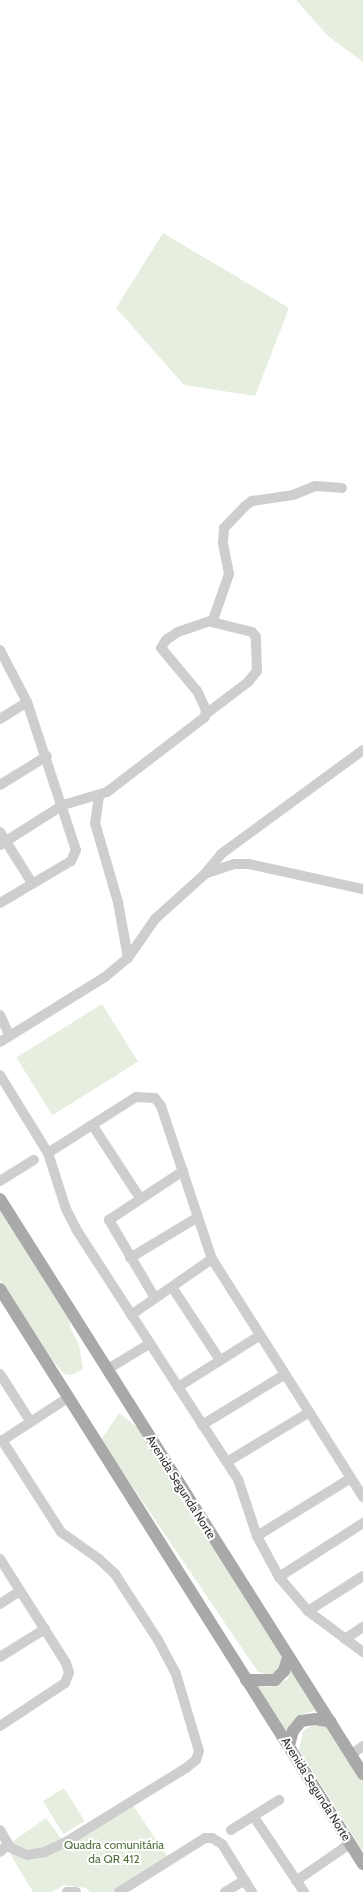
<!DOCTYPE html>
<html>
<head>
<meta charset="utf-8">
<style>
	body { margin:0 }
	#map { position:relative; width:363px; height:1892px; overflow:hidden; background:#fff; font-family:Cabin,sans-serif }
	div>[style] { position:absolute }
	.green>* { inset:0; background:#e6efdf; transform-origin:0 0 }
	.minor>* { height:10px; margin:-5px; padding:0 5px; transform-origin:5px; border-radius:5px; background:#cecece }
	.major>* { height:12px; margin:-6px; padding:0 6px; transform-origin:6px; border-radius:6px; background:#a9a9a9 }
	span { translate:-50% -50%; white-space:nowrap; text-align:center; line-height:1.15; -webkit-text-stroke:4px #fff; paint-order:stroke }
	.street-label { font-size:12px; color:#313131 }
	.park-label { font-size:12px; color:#4f703b }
</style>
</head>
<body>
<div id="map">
	<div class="green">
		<div style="clip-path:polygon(296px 0,363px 0,363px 62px,328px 36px)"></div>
		<div style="clip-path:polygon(163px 233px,289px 308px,255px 396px,184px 385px,116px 308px)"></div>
		<div style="left:102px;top:1004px;width:68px;height:101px;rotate:58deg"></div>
		<div style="clip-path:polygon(0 1204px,71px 1316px,70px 1327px,79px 1345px,83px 1369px,71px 1375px,64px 1374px,45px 1351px,0 1280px)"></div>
		<div style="clip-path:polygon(119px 1413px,142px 1431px,281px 1655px,281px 1667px,271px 1675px,258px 1672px,101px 1440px)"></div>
		<div style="clip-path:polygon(291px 1668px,322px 1714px,313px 1711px,300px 1715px,287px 1734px,256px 1685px,270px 1687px,288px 1679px)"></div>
		<div style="clip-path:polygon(318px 1722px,331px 1729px,363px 1779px,363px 1851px,299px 1750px,303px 1731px)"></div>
		<div style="left:64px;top:1788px;width:39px;height:25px;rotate:58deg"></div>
		<div style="clip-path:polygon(128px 1798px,170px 1860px,118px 1892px,90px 1892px,86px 1888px,64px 1885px,52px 1892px,33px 1892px,10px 1854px,17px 1849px,12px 1842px,46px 1818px,63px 1841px)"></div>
	</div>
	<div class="minor">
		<div style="left:0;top:650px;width:59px;rotate:62.6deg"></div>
		<div style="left:27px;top:702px;width:156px;rotate:71.7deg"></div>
		<div style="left:76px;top:850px;width:12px;rotate:114deg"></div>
		<div style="left:71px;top:861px;width:82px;rotate:149.4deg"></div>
		<div style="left:206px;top:714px;width:53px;rotate:-37.3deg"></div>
		<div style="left:248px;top:682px;width:14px;rotate:-51deg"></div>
		<div style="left:257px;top:671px;width:34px;rotate:-92deg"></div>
		<div style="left:256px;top:637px;width:6px;rotate:-129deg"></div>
		<div style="left:252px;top:632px;width:41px;rotate:-166deg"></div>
		<div style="left:0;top:719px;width:32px;rotate:-32deg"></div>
		<div style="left:0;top:785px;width:55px;rotate:-31.7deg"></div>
		<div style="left:99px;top:796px;width:27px;rotate:98deg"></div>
		<div style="left:95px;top:823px;width:82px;rotate:73.8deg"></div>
		<div style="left:118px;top:902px;width:57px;rotate:79.9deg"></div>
		<div style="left:0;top:832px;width:60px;rotate:57.9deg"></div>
		<div style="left:0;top:845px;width:75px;rotate:-32.4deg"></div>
		<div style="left:63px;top:805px;width:46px;rotate:-16.5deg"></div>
		<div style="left:107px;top:792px;width:123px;rotate:-37.4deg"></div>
		<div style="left:205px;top:717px;width:7px;rotate:-82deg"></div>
		<div style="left:206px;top:710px;width:21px;rotate:-115deg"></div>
		<div style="left:197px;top:691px;width:56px;rotate:-129.9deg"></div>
		<div style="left:161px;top:648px;width:9px;rotate:-58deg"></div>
		<div style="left:166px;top:640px;width:14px;rotate:-34deg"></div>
		<div style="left:178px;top:632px;width:37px;rotate:-19deg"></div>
		<div style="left:213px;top:620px;width:49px;rotate:-70.8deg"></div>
		<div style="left:229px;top:574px;width:32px;rotate:-101deg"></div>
		<div style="left:223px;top:543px;width:15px;rotate:-86deg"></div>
		<div style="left:224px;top:528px;width:30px;rotate:-46deg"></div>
		<div style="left:245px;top:506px;width:9px;rotate:-36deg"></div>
		<div style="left:252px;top:501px;width:41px;rotate:-8.3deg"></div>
		<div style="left:293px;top:495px;width:24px;rotate:-22deg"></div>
		<div style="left:315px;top:486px;width:27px;rotate:4deg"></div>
		<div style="left:207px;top:873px;width:28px;rotate:-18deg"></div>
		<div style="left:234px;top:864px;width:15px"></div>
		<div style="left:249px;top:864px;width:117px;rotate:12.4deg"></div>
		<div style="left:0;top:1015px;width:23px;rotate:65deg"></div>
		<div style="left:0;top:1042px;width:123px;rotate:-31.8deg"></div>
		<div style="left:105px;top:977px;width:30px;rotate:-40deg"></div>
		<div style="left:128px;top:958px;width:47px;rotate:-55.3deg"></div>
		<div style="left:155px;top:919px;width:67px;rotate:-42deg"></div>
		<div style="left:205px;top:874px;width:26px;rotate:-51deg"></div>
		<div style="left:221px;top:854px;width:176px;rotate:-36.2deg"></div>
		<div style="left:0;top:1075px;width:92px;rotate:58.4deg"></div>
		<div style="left:48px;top:1153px;width:59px;rotate:72.2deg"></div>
		<div style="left:66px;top:1209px;width:22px;rotate:63deg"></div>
		<div style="left:76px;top:1229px;width:298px;rotate:57.1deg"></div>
		<div style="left:238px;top:1479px;width:60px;rotate:71.6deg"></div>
		<div style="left:257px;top:1536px;width:47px;rotate:61.8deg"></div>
		<div style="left:279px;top:1577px;width:45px;rotate:49.5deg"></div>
		<div style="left:308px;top:1611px;width:69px;rotate:36.7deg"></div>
		<div style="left:93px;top:1126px;width:86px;rotate:56.9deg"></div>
		<div style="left:48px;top:1153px;width:104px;rotate:-32.5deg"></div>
		<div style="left:136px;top:1097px;width:19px;rotate:3deg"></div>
		<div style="left:155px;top:1098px;width:10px;rotate:53deg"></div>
		<div style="left:161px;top:1106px;width:161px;rotate:71.6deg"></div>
		<div style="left:212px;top:1259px;width:282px;rotate:57.6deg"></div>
		<div style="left:0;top:1181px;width:40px;rotate:-32deg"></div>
		<div style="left:130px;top:1258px;width:79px;rotate:-31.1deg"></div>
		<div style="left:172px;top:1287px;width:87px;rotate:56.7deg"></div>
		<div style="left:155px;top:1298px;width:91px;rotate:-120.5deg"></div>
		<div style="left:109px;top:1220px;width:89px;rotate:-33.5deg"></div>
		<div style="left:131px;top:1315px;width:98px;rotate:-34.7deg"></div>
		<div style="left:108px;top:1369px;width:48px;rotate:-31.4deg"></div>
		<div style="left:0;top:1374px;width:56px;rotate:57.4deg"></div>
		<div style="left:178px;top:1387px;width:96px;rotate:-32.2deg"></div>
		<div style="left:202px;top:1425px;width:96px;rotate:-31.4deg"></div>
		<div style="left:2px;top:1440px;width:109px;rotate:57.3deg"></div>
		<div style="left:61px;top:1532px;width:47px;rotate:35.4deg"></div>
		<div style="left:99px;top:1559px;width:22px;rotate:43deg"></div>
		<div style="left:115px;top:1574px;width:79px;rotate:56.9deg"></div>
		<div style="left:158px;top:1640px;width:38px;rotate:62deg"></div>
		<div style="left:176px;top:1674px;width:80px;rotate:73.4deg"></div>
		<div style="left:199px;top:1751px;width:9px;rotate:108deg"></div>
		<div style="left:196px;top:1760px;width:13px;rotate:141deg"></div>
		<div style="left:186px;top:1768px;width:143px;rotate:148.4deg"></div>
		<div style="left:64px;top:1843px;width:21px;rotate:155deg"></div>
		<div style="left:45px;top:1852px;width:18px;rotate:171deg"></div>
		<div style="left:27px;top:1855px;width:22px;rotate:-156deg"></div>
		<div style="left:0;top:1442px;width:82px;rotate:-33.1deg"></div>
		<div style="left:227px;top:1462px;width:95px;rotate:-31.2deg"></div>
		<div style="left:257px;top:1536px;width:110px;rotate:-31.7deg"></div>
		<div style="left:0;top:1559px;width:123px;rotate:57.6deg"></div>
		<div style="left:66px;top:1663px;width:10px;rotate:73deg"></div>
		<div style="left:69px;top:1673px;width:11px;rotate:112deg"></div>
		<div style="left:65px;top:1683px;width:78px;rotate:146.5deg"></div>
		<div style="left:279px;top:1577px;width:100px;rotate:-32.7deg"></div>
		<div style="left:0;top:1604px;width:24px;rotate:-33deg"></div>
		<div style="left:308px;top:1611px;width:65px;rotate:-32.5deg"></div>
		<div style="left:345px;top:1639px;width:22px;rotate:-34deg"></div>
		<div style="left:0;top:1657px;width:53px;rotate:-31.9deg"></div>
		<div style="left:351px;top:1755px;width:15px;rotate:-37deg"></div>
		<div style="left:254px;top:1817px;width:90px;rotate:56.3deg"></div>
		<div style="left:0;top:1830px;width:16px;rotate:60deg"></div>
		<div style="left:8px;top:1844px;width:11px;rotate:135deg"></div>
		<div style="left:231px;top:1830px;width:57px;rotate:-32deg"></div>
		<div style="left:296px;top:1881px;width:67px;rotate:-34.6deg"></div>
		<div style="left:67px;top:1892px;width:9px"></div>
		<div style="left:119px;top:1892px;width:102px;rotate:-32.1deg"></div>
		<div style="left:205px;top:1838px;width:7px"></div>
		<div style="left:212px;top:1838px;width:12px;rotate:31deg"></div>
		<div style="left:222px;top:1844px;width:57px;rotate:58deg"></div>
		<div style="left:225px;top:1892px;width:23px;rotate:-31deg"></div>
	</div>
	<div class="major">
		<div style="left:0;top:1199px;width:680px;rotate:57.74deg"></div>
		<div style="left:0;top:1289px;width:680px;rotate:57.74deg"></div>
		<div style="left:246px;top:1680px;width:29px"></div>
		<div style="left:275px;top:1680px;width:13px;rotate:-45deg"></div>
		<div style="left:284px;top:1671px;width:15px;rotate:-74deg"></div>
		<div style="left:289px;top:1745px;width:15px;rotate:-74deg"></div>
		<div style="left:293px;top:1731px;width:13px;rotate:-51deg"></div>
		<div style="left:301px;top:1721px;width:15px;rotate:-8deg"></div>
		<div style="left:316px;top:1719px;width:15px;rotate:11deg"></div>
	</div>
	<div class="street-label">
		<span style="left:181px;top:1487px;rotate:58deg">Avenida Segunda Norte</span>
		<span style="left:316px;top:1789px;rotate:58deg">Avenida Segunda Norte</span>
	</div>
	<div class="park-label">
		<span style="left:114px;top:1852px">Quadra comunitária<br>da QR 412</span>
	</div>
</div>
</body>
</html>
